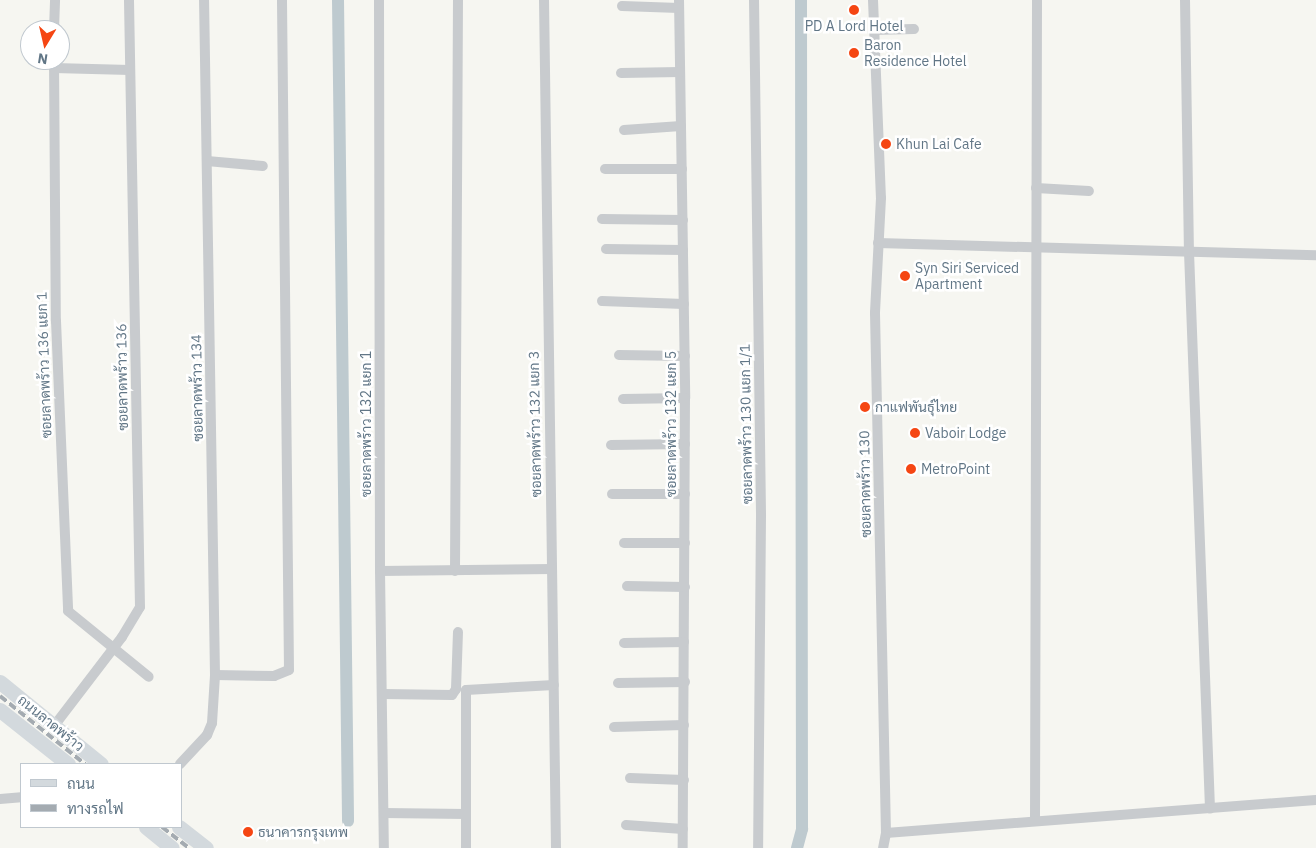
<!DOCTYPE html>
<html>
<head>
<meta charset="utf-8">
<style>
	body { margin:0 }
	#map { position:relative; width:1316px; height:848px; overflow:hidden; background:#f6f6f1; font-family:"IBM Plex Sans",Sarabun,sans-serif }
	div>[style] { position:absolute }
	.canal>* { height:12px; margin:-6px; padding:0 6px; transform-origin:6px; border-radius:6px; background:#becacf }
	.minor>* { height:10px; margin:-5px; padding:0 5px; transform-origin:5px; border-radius:5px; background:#c8cbce }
	.primary>* { height:15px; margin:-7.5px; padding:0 7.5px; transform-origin:7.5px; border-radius:7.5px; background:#d3d9dd }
	.rail>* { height:4px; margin-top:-2px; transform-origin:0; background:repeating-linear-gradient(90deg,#a4abb1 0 8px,transparent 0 12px) }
	.dots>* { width:14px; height:14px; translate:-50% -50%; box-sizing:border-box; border:2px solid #fff; border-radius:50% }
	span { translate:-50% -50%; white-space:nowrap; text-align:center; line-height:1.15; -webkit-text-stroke:5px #fff; paint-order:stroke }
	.poi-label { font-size:14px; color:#617686 }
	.left { translate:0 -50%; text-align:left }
	.street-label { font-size:14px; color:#617686 }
	.legend { position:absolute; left:20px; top:763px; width:162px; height:65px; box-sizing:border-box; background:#fff; border:1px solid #c0c8cf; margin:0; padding:6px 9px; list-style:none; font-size:15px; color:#617686 }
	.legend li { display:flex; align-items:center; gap:10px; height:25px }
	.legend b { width:25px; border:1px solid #c0c8cf }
	.north { position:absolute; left:20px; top:20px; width:50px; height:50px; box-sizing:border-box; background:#fff; border:1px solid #c0c8cf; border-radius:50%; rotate:189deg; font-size:14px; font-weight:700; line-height:20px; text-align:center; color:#617686 }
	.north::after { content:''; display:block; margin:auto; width:18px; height:22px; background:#f54613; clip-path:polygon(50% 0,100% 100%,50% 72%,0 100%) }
</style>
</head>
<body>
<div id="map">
	<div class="canal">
		<div style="left:338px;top:0;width:821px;rotate:89.3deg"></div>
		<div style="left:797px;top:848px;width:20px;rotate:-75deg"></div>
		<div style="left:802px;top:829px;width:829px;rotate:-90.07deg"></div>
	</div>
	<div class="minor">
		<div style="left:379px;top:0;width:571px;rotate:89.9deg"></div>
		<div style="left:380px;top:571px;width:277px;rotate:89.2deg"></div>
		<div style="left:544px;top:0;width:848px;rotate:89.19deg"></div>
		<div style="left:679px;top:0;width:398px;rotate:89.1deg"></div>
		<div style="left:685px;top:398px;width:450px;rotate:90.3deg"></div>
		<div style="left:754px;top:0;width:516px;rotate:89.22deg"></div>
		<div style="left:761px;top:516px;width:332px;rotate:90.5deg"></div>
		<div style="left:873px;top:0;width:198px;rotate:87.7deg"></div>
		<div style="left:881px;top:198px;width:115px;rotate:93deg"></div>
		<div style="left:875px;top:313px;width:520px;rotate:88.79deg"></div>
		<div style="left:886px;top:833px;width:15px;rotate:101deg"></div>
		<div style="left:1185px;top:0;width:252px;rotate:89.1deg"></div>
		<div style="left:1189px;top:252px;width:557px;rotate:87.84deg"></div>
		<div style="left:622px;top:6px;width:57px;rotate:2deg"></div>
		<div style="left:54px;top:30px;width:30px;rotate:-88deg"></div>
		<div style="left:873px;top:30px;width:41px;rotate:-1.4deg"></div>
		<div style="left:54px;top:60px;width:261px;rotate:89.6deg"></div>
		<div style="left:56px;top:321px;width:290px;rotate:87.6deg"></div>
		<div style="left:68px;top:611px;width:104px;rotate:39.2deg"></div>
		<div style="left:54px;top:68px;width:76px;rotate:1.5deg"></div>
		<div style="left:621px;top:73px;width:59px;rotate:-1deg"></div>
		<div style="left:624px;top:130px;width:57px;rotate:-4deg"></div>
		<div style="left:207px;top:161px;width:56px;rotate:5.1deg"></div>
		<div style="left:605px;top:169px;width:77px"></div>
		<div style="left:1036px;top:188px;width:53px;rotate:3.2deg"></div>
		<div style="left:602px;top:219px;width:81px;rotate:0.7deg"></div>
		<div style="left:878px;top:243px;width:438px;rotate:1.6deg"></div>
		<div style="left:606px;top:249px;width:77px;rotate:0.7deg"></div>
		<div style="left:602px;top:301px;width:82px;rotate:2.1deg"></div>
		<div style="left:619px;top:355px;width:66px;rotate:0.9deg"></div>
		<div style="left:623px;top:399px;width:62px;rotate:-0.9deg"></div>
		<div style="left:611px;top:445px;width:74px;rotate:-0.8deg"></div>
		<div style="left:612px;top:494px;width:73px"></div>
		<div style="left:624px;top:543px;width:61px"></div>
		<div style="left:380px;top:571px;width:172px;rotate:-0.7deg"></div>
		<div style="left:455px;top:571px;width:571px;rotate:-89.7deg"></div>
		<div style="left:627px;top:586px;width:58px;rotate:1deg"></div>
		<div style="left:624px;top:643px;width:60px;rotate:-1deg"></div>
		<div style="left:215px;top:675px;width:59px;rotate:1deg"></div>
		<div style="left:274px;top:676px;width:16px;rotate:-22deg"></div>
		<div style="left:289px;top:670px;width:670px;rotate:-90.6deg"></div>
		<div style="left:618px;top:683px;width:67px;rotate:-0.9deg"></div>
		<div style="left:384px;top:694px;width:68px;rotate:0.8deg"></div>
		<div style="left:452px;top:695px;width:7px;rotate:-56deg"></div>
		<div style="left:456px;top:689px;width:57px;rotate:-88deg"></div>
		<div style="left:54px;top:726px;width:112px;rotate:-52.6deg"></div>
		<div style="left:122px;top:637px;width:35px;rotate:-59deg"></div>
		<div style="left:140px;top:607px;width:607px;rotate:-91.04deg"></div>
		<div style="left:614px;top:727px;width:70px;rotate:-1.6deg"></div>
		<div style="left:180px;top:764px;width:40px;rotate:-47deg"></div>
		<div style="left:207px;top:735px;width:13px;rotate:-67deg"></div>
		<div style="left:212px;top:723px;width:48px;rotate:-86.4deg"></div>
		<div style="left:215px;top:675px;width:675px;rotate:-90.93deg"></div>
		<div style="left:630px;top:778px;width:54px;rotate:2.1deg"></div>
		<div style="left:0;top:799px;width:21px;rotate:-5deg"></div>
		<div style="left:384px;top:813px;width:82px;rotate:0.7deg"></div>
		<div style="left:1035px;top:821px;width:821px;rotate:-89.86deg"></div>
		<div style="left:626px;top:825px;width:57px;rotate:4deg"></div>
		<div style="left:886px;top:833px;width:431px;rotate:-4.4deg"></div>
		<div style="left:466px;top:848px;width:158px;rotate:-90deg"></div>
		<div style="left:466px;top:690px;width:88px;rotate:-3.3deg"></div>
	</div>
	<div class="primary">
		<div style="left:0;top:682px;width:130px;rotate:39.1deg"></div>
		<div style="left:0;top:710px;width:87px;rotate:38.5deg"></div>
		<div style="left:146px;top:827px;width:33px;rotate:39deg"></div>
		<div style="left:179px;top:827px;width:34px;rotate:38deg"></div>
	</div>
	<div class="rail">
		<div style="left:0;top:696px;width:109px;rotate:38.7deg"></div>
		<div style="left:162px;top:827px;width:34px;rotate:38deg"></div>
	</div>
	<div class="dots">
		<div style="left:854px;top:10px;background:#f54613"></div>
		<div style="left:854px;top:53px;background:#f54613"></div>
		<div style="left:886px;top:144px;background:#f54613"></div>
		<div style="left:905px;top:276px;background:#f54613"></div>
		<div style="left:865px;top:407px;background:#f54613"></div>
		<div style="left:915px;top:433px;background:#f54613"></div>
		<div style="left:911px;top:469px;background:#f54613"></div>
		<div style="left:248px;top:832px;background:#f54613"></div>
	</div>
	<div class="poi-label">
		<span style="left:854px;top:26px">PD A Lord Hotel</span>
		<span class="left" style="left:864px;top:53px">Baron<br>Residence Hotel</span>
		<span class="left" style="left:896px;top:144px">Khun Lai Cafe</span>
		<span class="left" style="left:915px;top:276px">Syn Siri Serviced<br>Apartment</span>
		<span class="left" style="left:875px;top:407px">กาแฟพันธุ์ไทย</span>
		<span class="left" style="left:925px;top:433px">Vaboir Lodge</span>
		<span class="left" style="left:921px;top:469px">MetroPoint</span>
		<span class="left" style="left:258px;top:832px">ธนาคารกรุงเทพ</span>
	</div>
	<div class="street-label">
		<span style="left:44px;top:365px;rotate:-92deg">ซอยลาดพร้าว 136 แยก 1</span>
		<span style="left:122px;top:377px;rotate:-91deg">ซอยลาดพร้าว 136</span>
		<span style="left:197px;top:388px;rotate:-91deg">ซอยลาดพร้าว 134</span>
		<span style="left:366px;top:424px;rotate:-90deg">ซอยลาดพร้าว 132 แยก 1</span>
		<span style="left:535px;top:424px;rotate:-91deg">ซอยลาดพร้าว 132 แยก 3</span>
		<span style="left:671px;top:424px;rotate:-90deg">ซอยลาดพร้าว 132 แยก 5</span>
		<span style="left:746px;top:424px;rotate:-91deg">ซอยลาดพร้าว 130 แยก 1/1</span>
		<span style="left:865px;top:484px;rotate:-91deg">ซอยลาดพร้าว 130</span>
		<span style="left:51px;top:723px;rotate:39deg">ถนนลาดพร้าว</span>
	</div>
	<ul class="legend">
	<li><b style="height:6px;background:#d3d9dd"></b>ถนน</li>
	<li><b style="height:6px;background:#a4abb1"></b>ทางรถไฟ</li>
	</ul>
	<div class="north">N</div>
</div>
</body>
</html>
